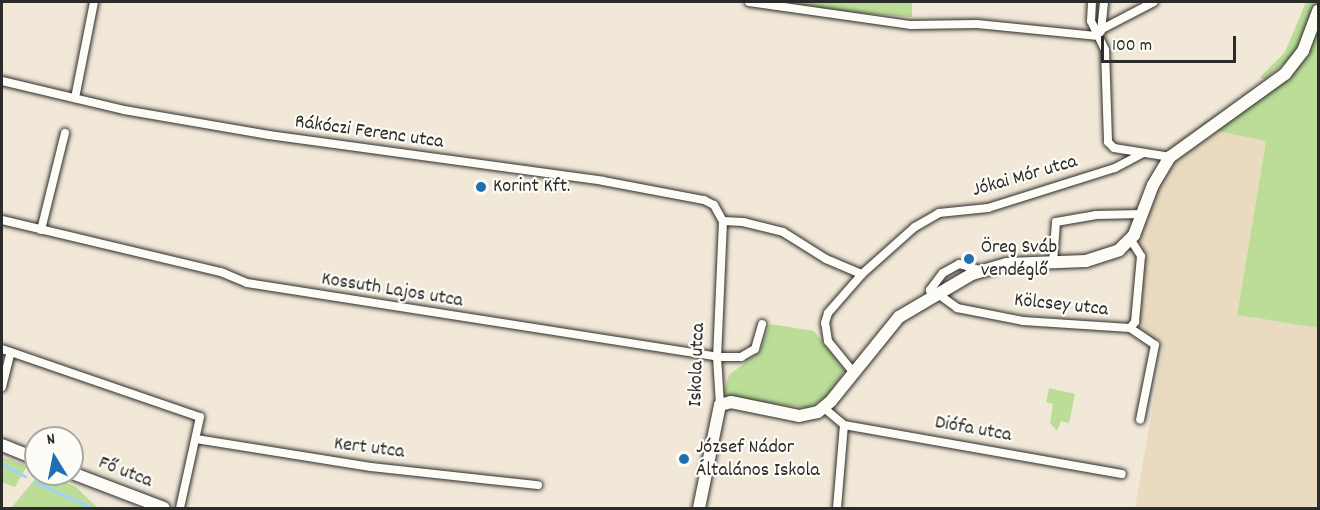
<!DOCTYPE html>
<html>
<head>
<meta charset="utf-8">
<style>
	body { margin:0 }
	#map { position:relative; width:1320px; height:510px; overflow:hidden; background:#f2e8d7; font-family:Dekko,sans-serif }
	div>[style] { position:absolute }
	.built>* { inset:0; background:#eadac0 }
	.green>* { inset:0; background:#bbdd97 }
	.stream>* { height:3px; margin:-1.5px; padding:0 1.5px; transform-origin:1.5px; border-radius:1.5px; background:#9dd2fb }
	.roads { filter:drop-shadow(0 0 2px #2b2b2b) drop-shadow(0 0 2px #2b2b2b) }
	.street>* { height:8px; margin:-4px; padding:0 4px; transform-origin:4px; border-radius:4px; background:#fdfcf7 }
	.secondary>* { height:12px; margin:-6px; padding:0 6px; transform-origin:6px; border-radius:6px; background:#fdfcf7 }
	.dots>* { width:16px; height:16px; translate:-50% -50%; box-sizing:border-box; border:3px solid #fdfcf7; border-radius:50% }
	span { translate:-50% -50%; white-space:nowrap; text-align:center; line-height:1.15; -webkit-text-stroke:4.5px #fdfcf7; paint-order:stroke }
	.street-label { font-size:20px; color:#2b2b2b }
	.poi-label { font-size:20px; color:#2b2b2b }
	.left { translate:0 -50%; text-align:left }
	.frame { position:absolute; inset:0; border:3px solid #2b2b2b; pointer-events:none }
	.north { position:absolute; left:24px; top:426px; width:60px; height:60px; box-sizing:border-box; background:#fdfcf7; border:2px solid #a9a8a5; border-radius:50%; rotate:350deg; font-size:16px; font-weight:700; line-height:24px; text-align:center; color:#2b2b2b }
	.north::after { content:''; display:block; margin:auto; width:21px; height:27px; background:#1f6fb2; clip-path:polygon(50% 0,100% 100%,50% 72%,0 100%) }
	.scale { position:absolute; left:1101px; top:36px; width:135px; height:27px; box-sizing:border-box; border:3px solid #2b2b2b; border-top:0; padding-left:8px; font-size:18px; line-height:21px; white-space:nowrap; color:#2b2b2b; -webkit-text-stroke:4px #fdfcf7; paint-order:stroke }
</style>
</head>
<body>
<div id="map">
	<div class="built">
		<div style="clip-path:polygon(1198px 127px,1266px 140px,1237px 315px,1318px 328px,1318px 508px,1135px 508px,1163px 347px,1129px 320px,1136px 257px,1124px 237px,1150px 177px,1171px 144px)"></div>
	</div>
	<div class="green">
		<div style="clip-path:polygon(750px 2px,912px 2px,912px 17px,776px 7px)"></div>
		<div style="clip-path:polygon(1306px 2px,1318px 2px,1318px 328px,1237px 315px,1266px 141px,1198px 127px,1281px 71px,1284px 63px,1264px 80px,1260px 77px,1285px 52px)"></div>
		<div style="clip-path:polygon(770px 324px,814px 331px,845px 371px,826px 397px,808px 408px,730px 397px,724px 392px,729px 375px,760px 351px)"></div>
		<div style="clip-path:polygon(1049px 388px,1075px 394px,1069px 423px,1061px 421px,1057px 431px,1050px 423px,1053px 404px,1046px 402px)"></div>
		<div style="clip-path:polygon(2px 457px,27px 466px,15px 487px,2px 482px)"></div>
		<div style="clip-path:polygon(51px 476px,76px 487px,98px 508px,11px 508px,37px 477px)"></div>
	</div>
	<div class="stream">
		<div style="left:2px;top:464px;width:26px;rotate:28deg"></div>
		<div style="left:35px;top:482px;width:63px;rotate:24.5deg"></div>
	</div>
	<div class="roads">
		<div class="street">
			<div style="left:749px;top:2px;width:164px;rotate:8.1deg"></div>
			<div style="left:911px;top:25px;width:66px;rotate:-0.9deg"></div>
			<div style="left:977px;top:24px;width:122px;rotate:5.7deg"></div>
			<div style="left:1092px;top:2px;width:19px;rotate:93deg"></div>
			<div style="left:1091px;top:21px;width:32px;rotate:64deg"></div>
			<div style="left:1105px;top:50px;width:92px;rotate:88.1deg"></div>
			<div style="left:1108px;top:142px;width:8px;rotate:45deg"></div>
			<div style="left:1114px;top:148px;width:57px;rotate:9.1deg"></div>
			<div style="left:1104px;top:28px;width:56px;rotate:-27.5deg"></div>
			<div style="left:1101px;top:31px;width:29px;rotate:-84deg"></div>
			<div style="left:2px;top:81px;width:125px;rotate:13.4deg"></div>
			<div style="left:124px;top:110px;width:147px;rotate:9.8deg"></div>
			<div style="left:269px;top:135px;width:337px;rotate:7.8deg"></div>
			<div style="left:603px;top:181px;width:103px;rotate:10.7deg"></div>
			<div style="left:704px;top:200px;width:11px;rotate:27deg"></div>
			<div style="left:714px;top:205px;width:18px;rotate:61deg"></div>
			<div style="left:723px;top:221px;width:136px;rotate:92.5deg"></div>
			<div style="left:717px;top:357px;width:48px;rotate:86.4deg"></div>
			<div style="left:75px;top:98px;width:98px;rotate:-78.8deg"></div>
			<div style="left:2px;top:220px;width:225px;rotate:13.4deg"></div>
			<div style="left:221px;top:272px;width:28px;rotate:23deg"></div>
			<div style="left:247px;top:283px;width:476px;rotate:8.9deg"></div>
			<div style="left:717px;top:357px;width:24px"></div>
			<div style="left:741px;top:357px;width:16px;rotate:-30deg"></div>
			<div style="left:755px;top:349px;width:26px;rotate:-74deg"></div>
			<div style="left:723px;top:221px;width:20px;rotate:3deg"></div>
			<div style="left:743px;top:222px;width:41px;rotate:14deg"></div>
			<div style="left:783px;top:232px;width:51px;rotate:32.1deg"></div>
			<div style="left:826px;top:259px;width:39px;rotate:23deg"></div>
			<div style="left:41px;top:230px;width:100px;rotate:-76.1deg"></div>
			<div style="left:1053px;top:262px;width:40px;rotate:-85.7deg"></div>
			<div style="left:1056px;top:222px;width:41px;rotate:-9.9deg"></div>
			<div style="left:1096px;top:215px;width:46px;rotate:-1.2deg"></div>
			<div style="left:938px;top:294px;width:24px;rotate:36deg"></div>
			<div style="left:957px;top:308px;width:67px;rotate:11.1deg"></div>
			<div style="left:1023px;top:321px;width:107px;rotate:3.7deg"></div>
			<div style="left:1130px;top:328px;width:8px;rotate:-50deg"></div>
			<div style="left:1135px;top:322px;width:66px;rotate:-84.8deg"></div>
			<div style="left:1141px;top:256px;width:19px;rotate:-122deg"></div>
			<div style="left:932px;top:298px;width:8px;rotate:-104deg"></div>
			<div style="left:930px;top:290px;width:21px;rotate:-53deg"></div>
			<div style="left:943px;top:273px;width:18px;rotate:-29deg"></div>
			<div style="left:959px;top:264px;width:22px;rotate:16deg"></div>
			<div style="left:1130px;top:328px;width:30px;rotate:34deg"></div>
			<div style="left:1155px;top:345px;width:76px;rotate:101.3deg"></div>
			<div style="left:2px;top:349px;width:209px;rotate:19deg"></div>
			<div style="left:200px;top:417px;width:93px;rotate:102.4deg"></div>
			<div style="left:854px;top:373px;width:41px;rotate:-129.1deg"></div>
			<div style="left:828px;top:341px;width:18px;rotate:-99deg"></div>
			<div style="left:825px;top:323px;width:10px;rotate:-73deg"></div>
			<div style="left:828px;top:313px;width:52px;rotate:-48.9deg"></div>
			<div style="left:862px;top:274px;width:71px;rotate:-41.6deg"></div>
			<div style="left:915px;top:227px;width:28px;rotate:-30deg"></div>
			<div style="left:939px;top:213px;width:49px;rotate:-5.8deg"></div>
			<div style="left:988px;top:208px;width:133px;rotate:-17.5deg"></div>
			<div style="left:1115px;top:168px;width:32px;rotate:-28deg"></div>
			<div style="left:2px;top:387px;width:36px;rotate:-76deg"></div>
			<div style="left:824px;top:408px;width:26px;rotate:40deg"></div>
			<div style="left:844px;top:425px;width:282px;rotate:10deg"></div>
			<div style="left:196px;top:439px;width:177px;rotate:9.1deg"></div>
			<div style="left:371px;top:467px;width:168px;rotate:6.2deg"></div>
			<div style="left:837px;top:508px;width:83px;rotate:-85.2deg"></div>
		</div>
		<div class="secondary">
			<div style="left:2px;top:445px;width:37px;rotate:22deg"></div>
			<div style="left:72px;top:473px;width:98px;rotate:20.8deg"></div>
			<div style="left:699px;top:508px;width:105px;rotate:-78.5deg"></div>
			<div style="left:720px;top:405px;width:11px;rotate:-15deg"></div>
			<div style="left:731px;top:402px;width:69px;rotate:11.6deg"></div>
			<div style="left:799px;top:416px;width:19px;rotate:-12deg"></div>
			<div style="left:818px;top:412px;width:17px;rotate:-40deg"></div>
			<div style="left:831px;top:401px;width:108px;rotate:-51deg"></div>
			<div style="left:899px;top:317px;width:85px;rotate:-30.5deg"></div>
			<div style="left:972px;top:274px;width:36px;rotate:-16deg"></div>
			<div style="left:1007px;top:264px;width:79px;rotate:-2.2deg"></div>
			<div style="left:1086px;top:261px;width:35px;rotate:-18deg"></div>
			<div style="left:1119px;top:250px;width:21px;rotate:-45deg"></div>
			<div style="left:1134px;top:235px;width:53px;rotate:-69.2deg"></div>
			<div style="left:1153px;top:185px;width:33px;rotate:-59deg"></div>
			<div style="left:1170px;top:157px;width:142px;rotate:-35.8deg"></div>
			<div style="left:1285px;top:74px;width:29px;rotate:-52deg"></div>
			<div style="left:1303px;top:51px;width:43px;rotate:-69.4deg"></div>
		</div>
	</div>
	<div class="dots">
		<div style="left:481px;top:187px;background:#1f6fb2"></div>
		<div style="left:969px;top:259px;background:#1f6fb2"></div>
		<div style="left:684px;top:459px;background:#1f6fb2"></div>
	</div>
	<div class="street-label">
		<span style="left:369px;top:133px;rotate:8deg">Rákóczi Ferenc utca</span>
		<span style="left:1025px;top:177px;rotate:-16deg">Jókai Mór utca</span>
		<span style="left:392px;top:291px;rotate:9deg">Kossuth Lajos utca</span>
		<span style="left:1061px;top:306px;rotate:6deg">Kölcsey utca</span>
		<span style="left:698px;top:365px;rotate:-88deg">Iskola utca</span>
		<span style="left:973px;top:430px;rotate:10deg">Diófa utca</span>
		<span style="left:369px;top:449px;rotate:7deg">Kert utca</span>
		<span style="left:125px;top:473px;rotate:21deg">Fő utca</span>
	</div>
	<div class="poi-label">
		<span class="left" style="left:493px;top:187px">Korint Kft.</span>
		<span class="left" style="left:981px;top:260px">Öreg Sváb<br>vendéglő</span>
		<span class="left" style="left:696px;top:460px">József Nádor<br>Általános Iskola</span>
	</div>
	<div class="frame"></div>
	<div class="north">N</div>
	<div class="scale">100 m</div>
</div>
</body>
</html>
